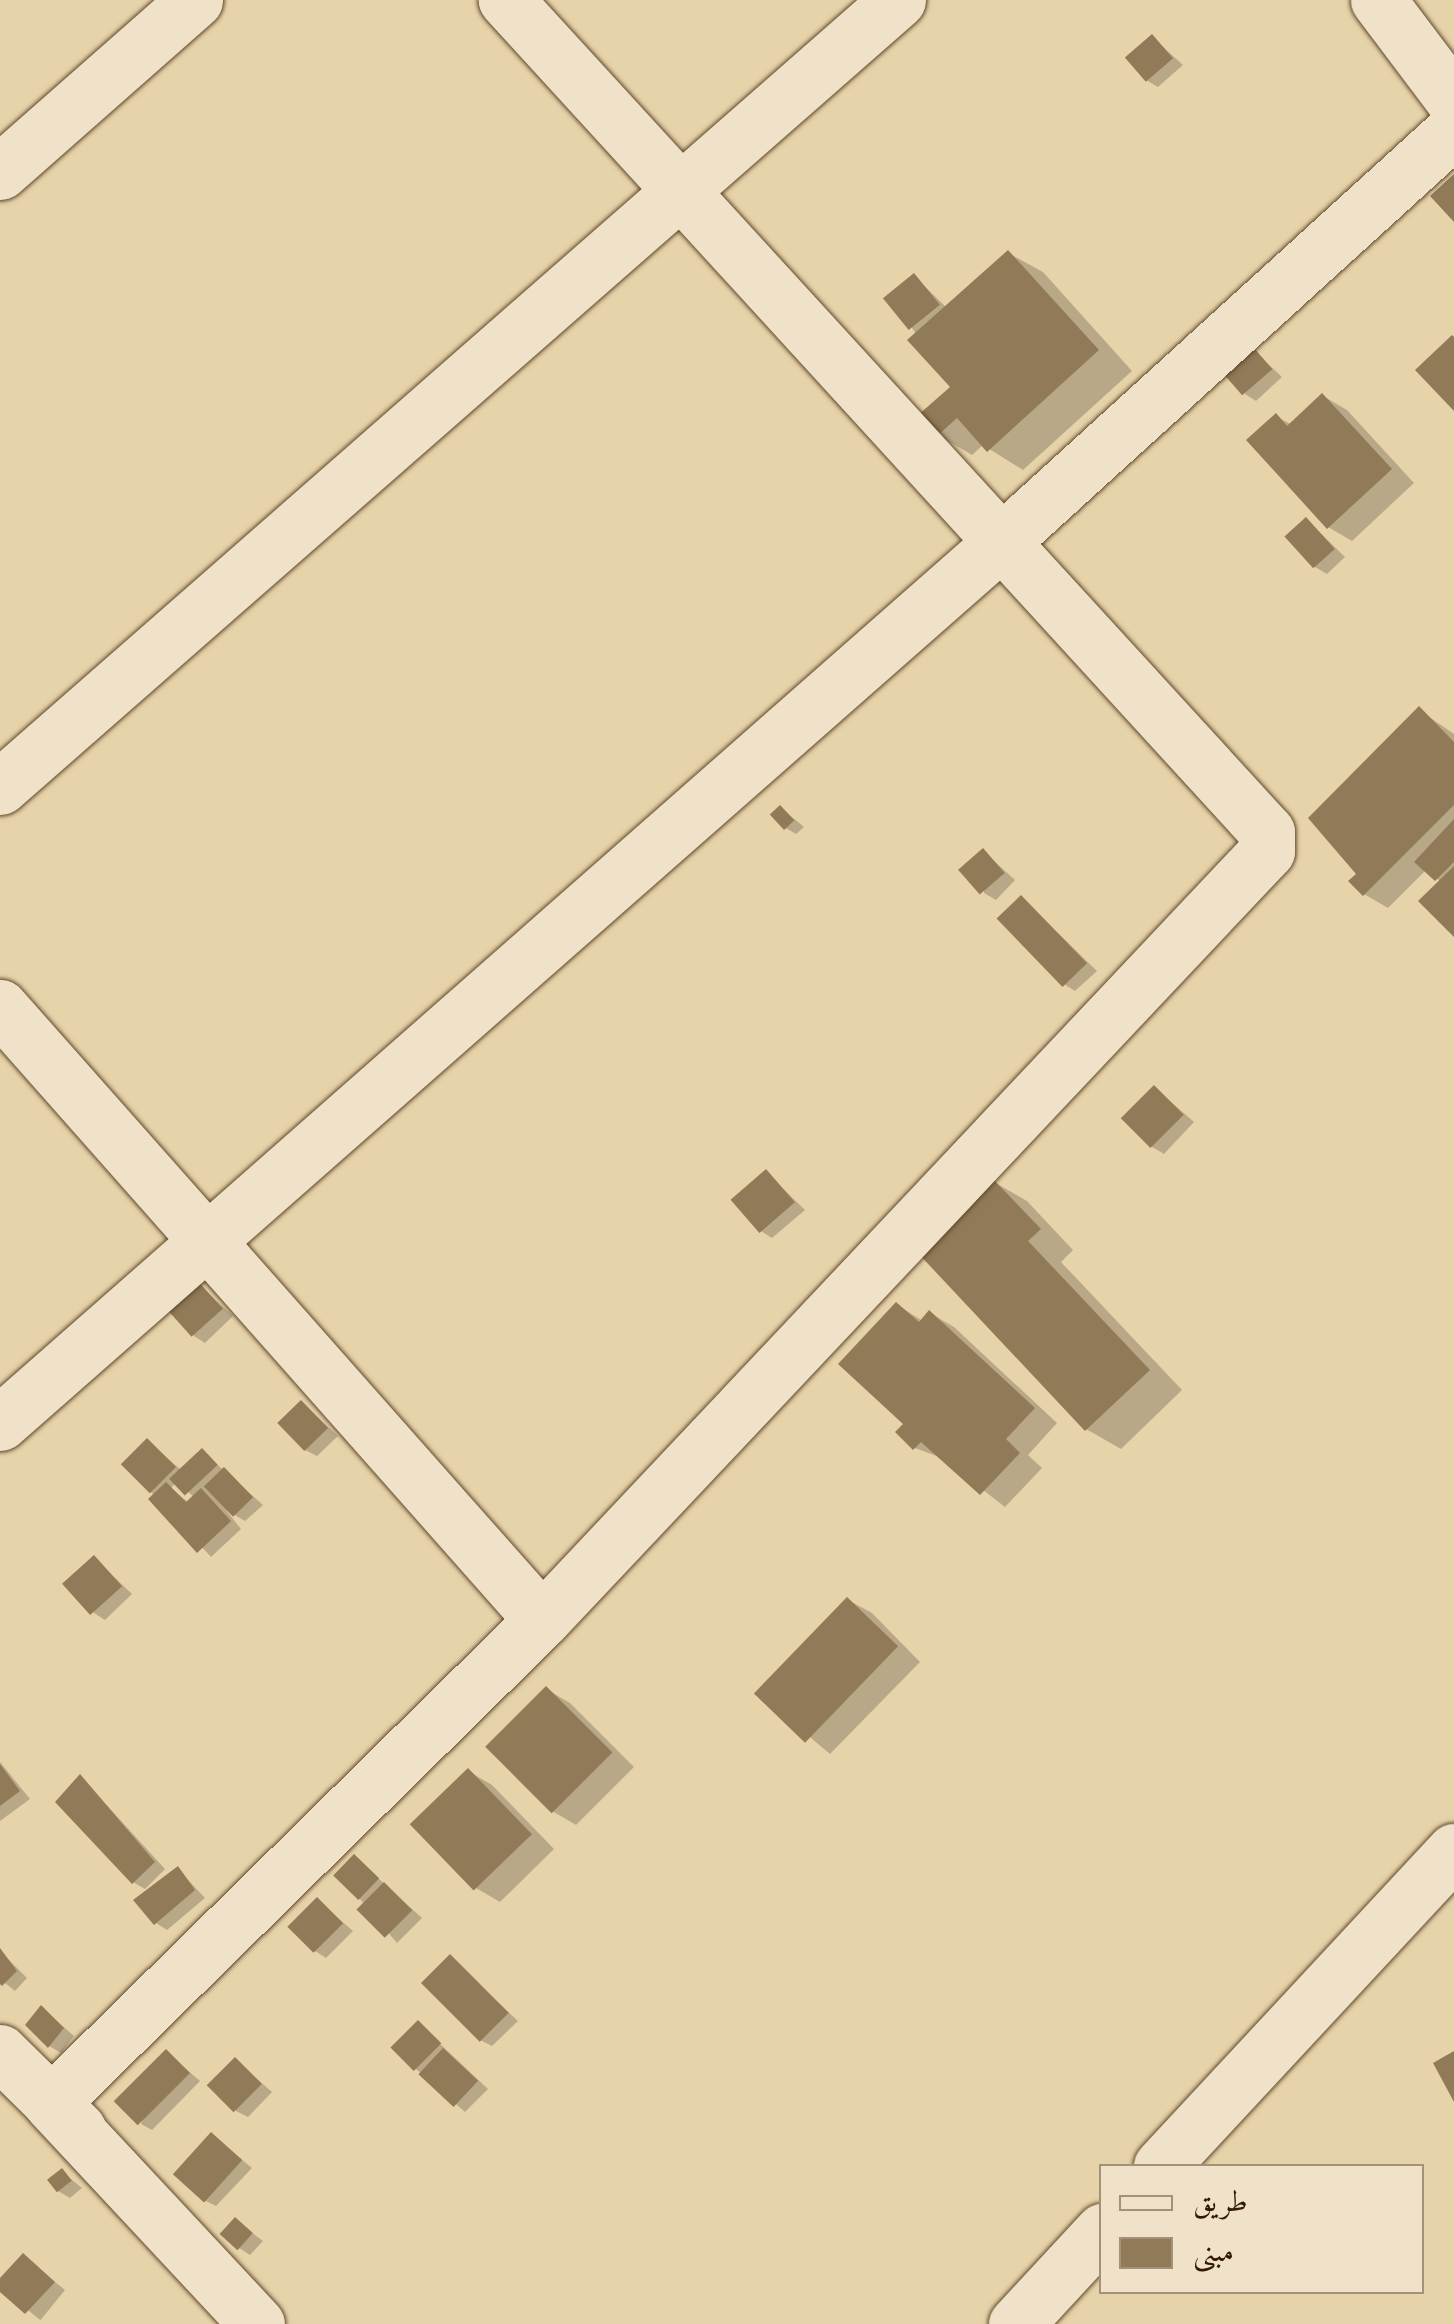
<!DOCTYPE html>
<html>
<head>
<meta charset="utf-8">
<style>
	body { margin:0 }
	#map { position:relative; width:1454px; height:2324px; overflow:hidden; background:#e7d3aa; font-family:Vollkorn,Amiri,serif }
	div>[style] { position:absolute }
	.shadow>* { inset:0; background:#0003; transform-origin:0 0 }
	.building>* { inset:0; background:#907a58; transform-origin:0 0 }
	.roads { filter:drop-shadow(0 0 2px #5f482a) drop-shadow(0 0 2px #5f482a) }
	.minor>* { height:55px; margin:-27.5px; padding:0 27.5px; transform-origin:27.5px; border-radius:27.5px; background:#efe2c8 }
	span { translate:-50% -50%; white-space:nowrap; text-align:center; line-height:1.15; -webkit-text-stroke:9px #efe2c8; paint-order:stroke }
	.legend { position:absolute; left:1099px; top:2164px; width:325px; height:130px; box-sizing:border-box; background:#efe2c8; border:2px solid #a39278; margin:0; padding:12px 18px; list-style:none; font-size:30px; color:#321900 }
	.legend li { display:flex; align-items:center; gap:20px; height:50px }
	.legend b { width:50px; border:2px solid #a39278 }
</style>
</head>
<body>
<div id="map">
	<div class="shadow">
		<div style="clip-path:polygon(1152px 37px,1183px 65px,1158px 87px,1146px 80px)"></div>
		<div style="clip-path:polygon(1008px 253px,1043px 272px,1132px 371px,1023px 470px,983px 445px,972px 455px,938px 435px,953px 387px,912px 328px,914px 276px,947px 308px)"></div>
		<div style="clip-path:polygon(1254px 351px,1282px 377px,1256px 401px,1245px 394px)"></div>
		<div style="clip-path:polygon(1323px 396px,1347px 410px,1414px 483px,1352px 541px,1328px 527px,1276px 416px,1292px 425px)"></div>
		<div style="clip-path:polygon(1307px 520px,1345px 557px,1327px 574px,1315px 567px)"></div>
		<div style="clip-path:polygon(1419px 710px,1454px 734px,1454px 933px,1441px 882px,1426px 870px,1388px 908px,1364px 894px,1359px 875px)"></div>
		<div style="clip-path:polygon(781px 808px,804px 827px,796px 834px,784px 827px)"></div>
		<div style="clip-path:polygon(983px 851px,1015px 880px,996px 900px,984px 893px)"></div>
		<div style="clip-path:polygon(1022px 898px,1097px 971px,1075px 991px,1064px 984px)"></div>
		<div style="clip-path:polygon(1155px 1088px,1194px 1122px,1164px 1154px,1152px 1147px)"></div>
		<div style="clip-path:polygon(766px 1172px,805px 1210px,772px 1238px,761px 1231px)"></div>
		<div style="clip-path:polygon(992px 1181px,1027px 1201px,1073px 1250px,1061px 1262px,1182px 1390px,1121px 1449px,1086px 1429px)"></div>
		<div style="clip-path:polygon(196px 1282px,233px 1316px,205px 1343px,194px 1336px)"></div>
		<div style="clip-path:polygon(897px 1305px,923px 1321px,930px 1313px,954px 1327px,1057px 1423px,1028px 1455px,1042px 1468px,1005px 1507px,942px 1458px,915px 1448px,906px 1424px)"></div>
		<div style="clip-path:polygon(302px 1403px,338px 1436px,317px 1456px,305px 1450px)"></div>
		<div style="clip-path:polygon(evenodd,148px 1441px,181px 1470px,202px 1451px,263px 1505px,245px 1521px,226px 1510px,241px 1529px,211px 1557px,150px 1491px,148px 1441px,177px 1482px,195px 1498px,189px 1503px,171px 1488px,177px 1482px)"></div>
		<div style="clip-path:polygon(94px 1558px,132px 1594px,105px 1620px,94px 1613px)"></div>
		<div style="clip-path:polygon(848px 1600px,872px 1613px,920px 1662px,830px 1754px,756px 1692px)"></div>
		<div style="clip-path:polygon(546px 1689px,570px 1703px,634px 1767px,576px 1825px,552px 1811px)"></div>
		<div style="clip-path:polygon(0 1762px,30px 1799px,0 1821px)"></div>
		<div style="clip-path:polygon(468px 1771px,492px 1785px,554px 1849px,500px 1902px,476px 1888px,414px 1824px)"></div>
		<div style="clip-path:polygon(81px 1777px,165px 1869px,145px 1889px,133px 1882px)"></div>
		<div style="clip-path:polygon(355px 1857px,422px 1918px,397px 1943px,359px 1898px)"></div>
		<div style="clip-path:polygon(178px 1869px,205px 1898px,167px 1930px,156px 1923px)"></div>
		<div style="clip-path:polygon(317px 1900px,353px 1931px,326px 1958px,315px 1951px)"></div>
		<div style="clip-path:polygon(0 1951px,27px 1978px,15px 1991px,0 1979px)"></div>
		<div style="clip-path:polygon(450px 1958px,518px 2021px,492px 2046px,480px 2040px)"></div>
		<div style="clip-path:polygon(42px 2008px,74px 2036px,61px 2053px,49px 2046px)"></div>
		<div style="clip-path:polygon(418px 2023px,488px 2089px,465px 2112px,416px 2069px)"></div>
		<div style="clip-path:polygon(166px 2052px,200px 2081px,152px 2130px,141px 2124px)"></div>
		<div style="clip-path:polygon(235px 2060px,272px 2092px,248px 2117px,236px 2111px)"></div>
		<div style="clip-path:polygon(212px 2135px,252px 2168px,216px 2206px,204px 2200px)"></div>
		<div style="clip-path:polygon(62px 2172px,82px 2188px,70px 2198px,58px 2191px)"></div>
		<div style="clip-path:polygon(235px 2220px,263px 2241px,250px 2255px,239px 2248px)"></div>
		<div style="left:23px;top:2256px;width:54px;height:39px;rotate:39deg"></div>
	</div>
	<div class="building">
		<div style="left:1152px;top:34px;width:32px;height:36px;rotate:49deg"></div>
		<div style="clip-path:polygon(1454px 174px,1454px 222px,1430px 196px)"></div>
		<div style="clip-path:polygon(1008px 250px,1099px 350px,987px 452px,957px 418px,936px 437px,917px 416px,950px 387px,907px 340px)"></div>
		<div style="left:914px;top:273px;width:41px;height:40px;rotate:51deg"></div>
		<div style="clip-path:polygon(1452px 335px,1454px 337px,1454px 411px,1415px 370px)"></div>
		<div style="left:1254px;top:348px;width:28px;height:40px;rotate:49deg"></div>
		<div style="clip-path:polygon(1322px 393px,1392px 469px,1327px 529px,1246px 440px,1276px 413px,1287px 426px)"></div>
		<div style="left:1306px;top:517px;width:43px;height:29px;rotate:48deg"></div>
		<div style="clip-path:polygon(1419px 706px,1454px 742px,1454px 805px,1363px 896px,1348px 881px,1356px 874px,1308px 818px)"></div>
		<div style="left:780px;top:805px;width:21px;height:14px;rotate:47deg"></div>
		<div style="clip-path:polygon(1454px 819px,1454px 862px,1435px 881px,1414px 862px)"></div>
		<div style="left:983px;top:848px;width:33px;height:33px;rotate:49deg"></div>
		<div style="clip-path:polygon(1454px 866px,1454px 937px,1418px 901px)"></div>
		<div style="left:1021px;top:895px;width:95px;height:34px;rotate:46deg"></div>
		<div style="left:1154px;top:1085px;width:42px;height:47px;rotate:45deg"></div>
		<div style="left:766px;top:1169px;width:44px;height:47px;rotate:49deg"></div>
		<div style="clip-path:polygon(992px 1178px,1041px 1229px,1028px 1241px,1150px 1370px,1085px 1431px,915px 1250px)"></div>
		<div style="left:196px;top:1279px;width:40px;height:42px;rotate:48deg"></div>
		<div style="clip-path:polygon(896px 1302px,919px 1322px,929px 1310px,1035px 1408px,1006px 1439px,1020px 1453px,980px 1495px,921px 1442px,913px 1450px,895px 1432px,903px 1424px,838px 1364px)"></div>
		<div style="left:301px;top:1400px;width:39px;height:33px;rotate:46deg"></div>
		<div style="left:147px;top:1438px;width:41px;height:37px;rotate:45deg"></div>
		<div style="left:202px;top:1448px;width:23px;height:45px;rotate:47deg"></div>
		<div style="left:224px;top:1467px;width:42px;height:28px;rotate:46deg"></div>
		<div style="clip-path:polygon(166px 1482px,186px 1502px,201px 1488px,231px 1521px,197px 1553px,148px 1499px)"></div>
		<div style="left:94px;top:1555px;width:42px;height:43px;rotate:48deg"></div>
		<div style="left:847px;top:1597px;width:71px;height:134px;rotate:44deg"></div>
		<div style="left:546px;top:1686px;width:94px;height:86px;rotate:45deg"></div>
		<div style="clip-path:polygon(0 1764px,20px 1791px,0 1806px)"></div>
		<div style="left:468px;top:1768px;width:92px;height:81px;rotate:46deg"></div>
		<div style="clip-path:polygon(80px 1774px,155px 1862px,132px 1884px,55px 1802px)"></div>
		<div style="left:354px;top:1854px;width:35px;height:30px;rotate:44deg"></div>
		<div style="clip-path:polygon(178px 1866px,195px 1890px,154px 1925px,133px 1900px)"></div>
		<div style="left:384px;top:1882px;width:40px;height:39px;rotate:45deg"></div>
		<div style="left:317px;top:1897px;width:37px;height:42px;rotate:45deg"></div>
		<div style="clip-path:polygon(0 1948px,17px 1971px,2px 1986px,0 1984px)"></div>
		<div style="left:450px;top:1954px;width:83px;height:41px;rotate:45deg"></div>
		<div style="clip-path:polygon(41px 2005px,64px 2028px,48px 2048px,25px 2025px)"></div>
		<div style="left:418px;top:2020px;width:33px;height:39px;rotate:45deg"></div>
		<div style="left:443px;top:2048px;width:48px;height:36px;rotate:43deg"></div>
		<div style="left:166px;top:2049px;width:34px;height:74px;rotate:45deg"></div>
		<div style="clip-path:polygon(1454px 2051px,1454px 2102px,1433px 2063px)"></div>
		<div style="left:235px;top:2057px;width:38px;height:40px;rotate:45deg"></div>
		<div style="left:211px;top:2132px;width:42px;height:57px;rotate:42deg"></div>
		<div style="left:62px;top:2168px;width:16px;height:19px;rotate:52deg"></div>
		<div style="left:235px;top:2217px;width:24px;height:23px;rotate:42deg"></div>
		<div style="clip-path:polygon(23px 2253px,55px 2282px,25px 2314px,0 2292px,0 2278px)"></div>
	</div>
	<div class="roads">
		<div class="minor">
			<div style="left:1378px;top:0;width:126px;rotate:53deg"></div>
			<div style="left:0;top:172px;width:260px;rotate:-41.4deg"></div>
			<div style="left:0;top:787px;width:1194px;rotate:-41.23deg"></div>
			<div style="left:0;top:1007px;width:818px;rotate:48.52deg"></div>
			<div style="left:0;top:1423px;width:1331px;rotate:-41.34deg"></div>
			<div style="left:999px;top:544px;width:615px;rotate:-42.3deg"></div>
			<div style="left:0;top:2052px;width:110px;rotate:44.6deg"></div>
			<div style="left:1161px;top:2166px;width:430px;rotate:-47.1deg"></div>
			<div style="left:257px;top:2324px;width:302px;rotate:-133deg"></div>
			<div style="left:51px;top:2103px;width:689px;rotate:-44.53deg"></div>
			<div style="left:542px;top:1620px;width:1057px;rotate:-46.69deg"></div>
			<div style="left:1267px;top:851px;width:19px;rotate:-90deg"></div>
			<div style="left:1267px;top:832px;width:1128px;rotate:-132.45deg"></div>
			<div style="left:1016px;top:2324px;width:127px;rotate:-47.2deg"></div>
		</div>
	</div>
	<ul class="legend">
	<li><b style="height:12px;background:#efe2c8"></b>طريق</li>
	<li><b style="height:28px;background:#907a58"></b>مبنى</li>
	</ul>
</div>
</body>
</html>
